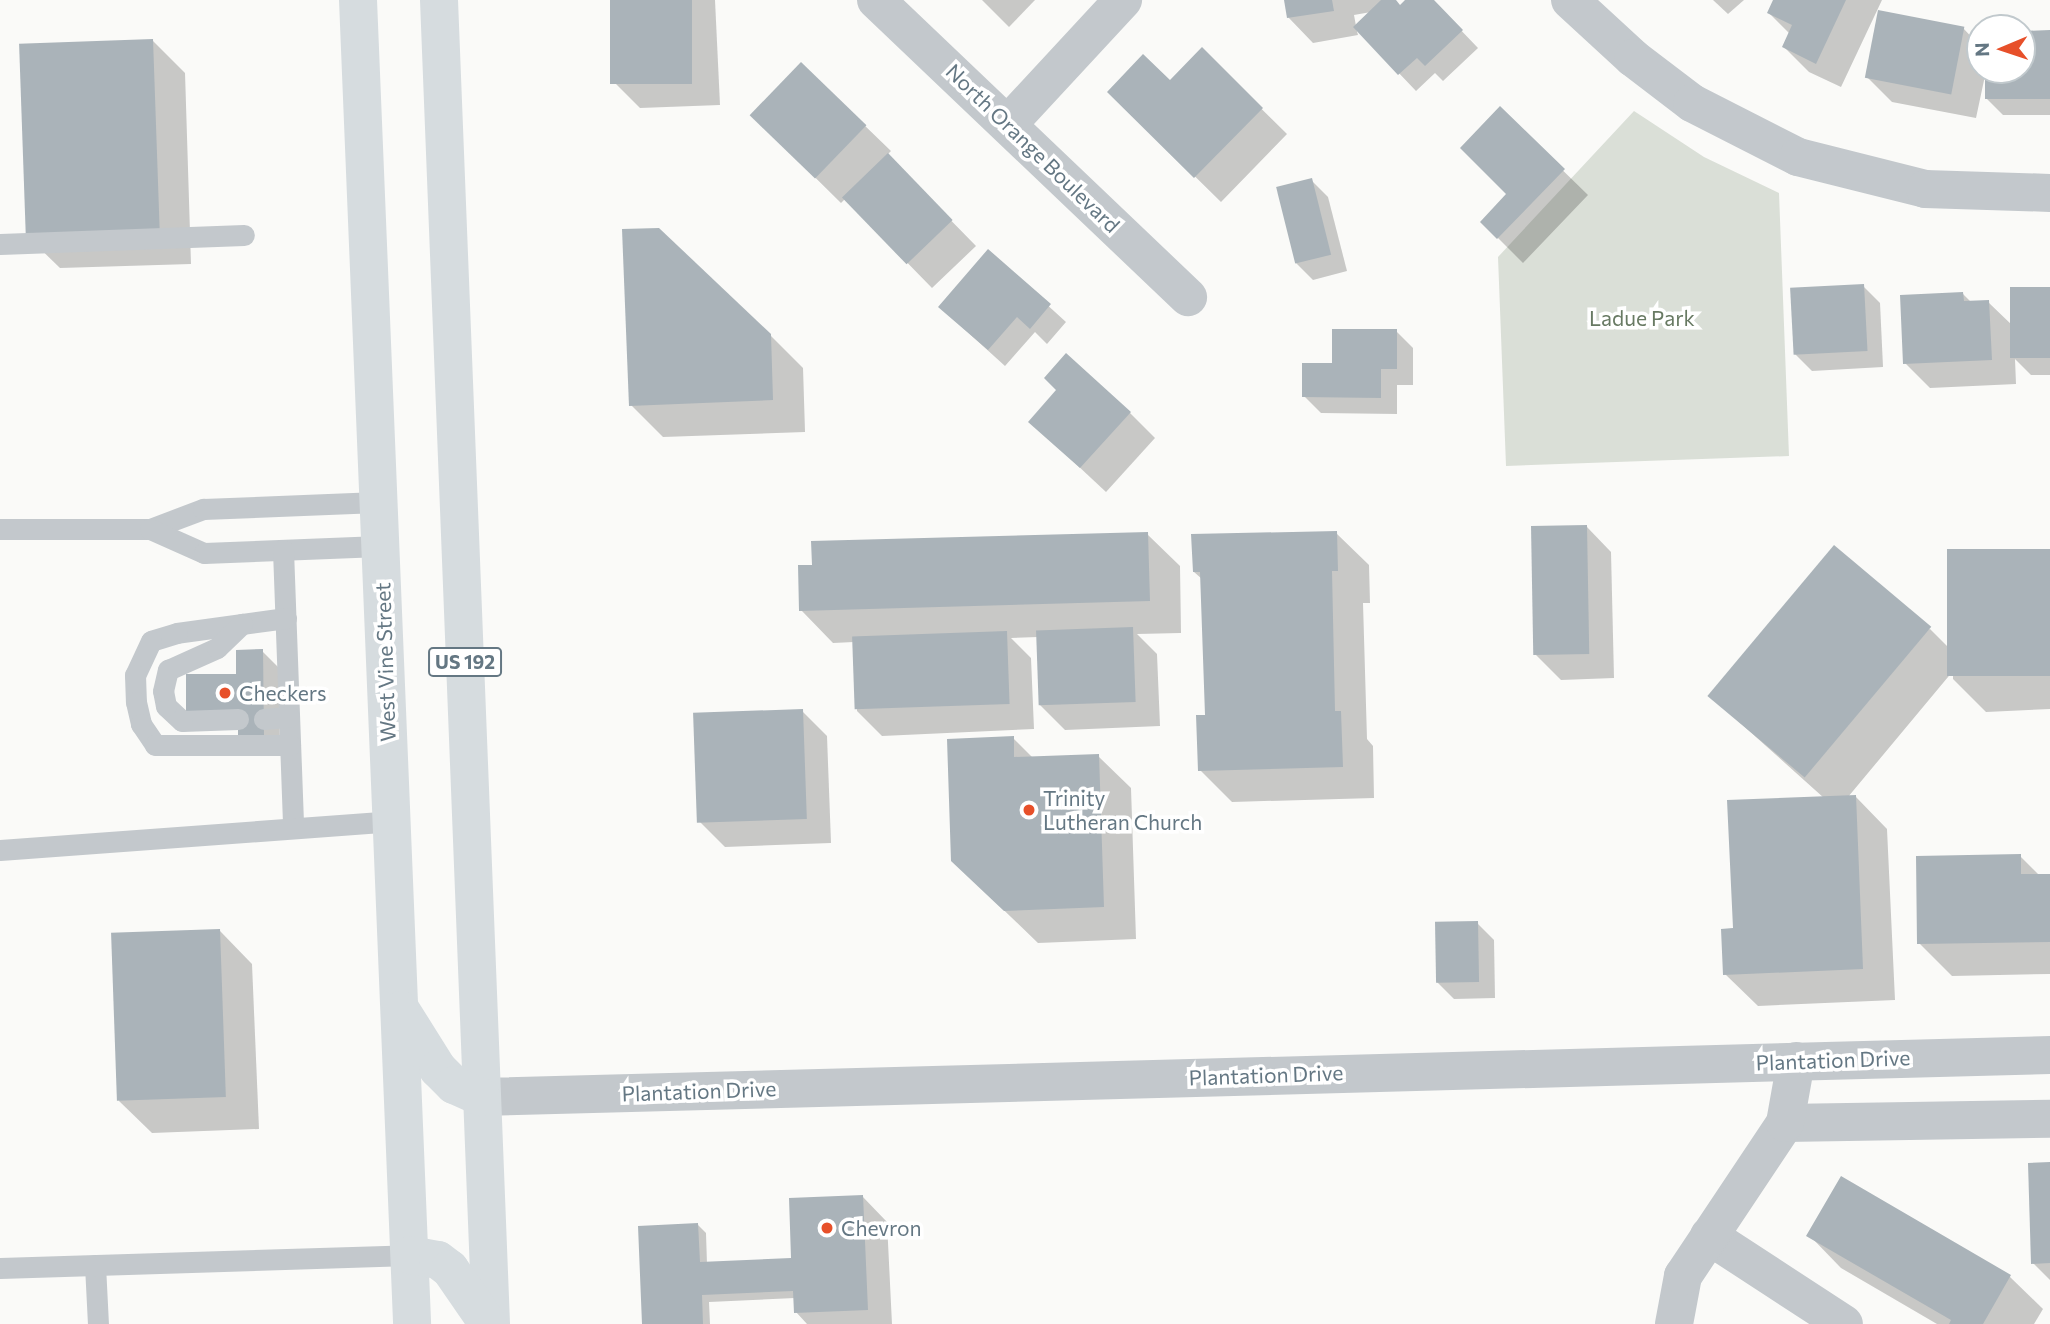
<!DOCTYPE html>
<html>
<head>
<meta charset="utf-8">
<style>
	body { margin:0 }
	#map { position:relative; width:2050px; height:1324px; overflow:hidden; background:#fafaf8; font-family:Commissioner,sans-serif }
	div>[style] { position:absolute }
	.green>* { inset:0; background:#dadfd7 }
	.shadow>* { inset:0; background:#0003 }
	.building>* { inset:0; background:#aab3b9; transform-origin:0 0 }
	.lane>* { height:21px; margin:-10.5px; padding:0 10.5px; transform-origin:10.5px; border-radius:10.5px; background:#c3c8cc }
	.street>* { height:38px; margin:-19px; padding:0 19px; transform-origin:19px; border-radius:19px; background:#c3c8cc }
	.highway>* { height:38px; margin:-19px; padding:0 19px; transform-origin:19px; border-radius:19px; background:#d6dcdf }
	.dots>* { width:19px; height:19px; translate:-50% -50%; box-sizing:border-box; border:4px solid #fff; border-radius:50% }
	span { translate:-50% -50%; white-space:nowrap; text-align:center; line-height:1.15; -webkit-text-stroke:7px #fff; paint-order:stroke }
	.shield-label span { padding:2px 5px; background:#fff; border:2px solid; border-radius:5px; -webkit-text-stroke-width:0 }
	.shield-label { font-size:19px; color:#647783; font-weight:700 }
	.street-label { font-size:21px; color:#647783 }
	.park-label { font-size:21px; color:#687a63 }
	.poi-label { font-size:21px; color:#647783 }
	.left { translate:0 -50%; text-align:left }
	.north { position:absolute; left:1966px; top:14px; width:70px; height:70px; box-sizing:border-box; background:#fff; border:2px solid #c1c9cd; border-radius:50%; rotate:268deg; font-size:19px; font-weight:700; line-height:28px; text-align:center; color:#647783 }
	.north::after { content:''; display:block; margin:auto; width:24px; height:32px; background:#e7502a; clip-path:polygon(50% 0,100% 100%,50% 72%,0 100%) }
</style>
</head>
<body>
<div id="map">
	<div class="green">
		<div style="clip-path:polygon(1634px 111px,1704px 157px,1779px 193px,1789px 456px,1506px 466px,1498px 257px)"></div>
	</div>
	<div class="shadow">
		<div style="clip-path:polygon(612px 0,715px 0,720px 105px,640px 108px,615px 83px)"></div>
		<div style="clip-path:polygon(982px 0,1035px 0,1009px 27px)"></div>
		<div style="clip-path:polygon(evenodd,1285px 0,1394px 0,1400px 7px,1408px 0,1432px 0,1478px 48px,1443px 81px,1435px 73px,1416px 91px,1356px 28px,1358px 35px,1313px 43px,1288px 17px,1285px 0,1371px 12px,1356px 26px,1354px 15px,1371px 12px)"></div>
		<div style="clip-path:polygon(1713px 0,1744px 0,1728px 14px)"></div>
		<div style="clip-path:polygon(1775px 0,1882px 0,1841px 87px,1809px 72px,1784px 47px,1790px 34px,1769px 13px)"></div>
		<div style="clip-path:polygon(1963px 28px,1980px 46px,1980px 70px,2022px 70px,2022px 32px,2050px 32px,2050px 115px,2003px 115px,1986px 98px,1986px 71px,1976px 118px,1892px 102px,1867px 77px)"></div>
		<div style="clip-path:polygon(153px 41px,185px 73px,191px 264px,60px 268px,27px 236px)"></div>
		<div style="clip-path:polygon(1202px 50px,1287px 134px,1221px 202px,1109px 92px,1170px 83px)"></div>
		<div style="clip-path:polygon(801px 64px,891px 151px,887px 155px,976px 246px,932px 288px,845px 199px,841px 203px,752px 115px)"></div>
		<div style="clip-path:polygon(1500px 109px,1588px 195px,1523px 263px,1482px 222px,1509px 194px)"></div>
		<div style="clip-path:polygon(1311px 180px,1328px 197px,1347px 271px,1313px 280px,1296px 263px)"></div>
		<div style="clip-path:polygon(988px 251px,1066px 322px,1047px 344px,1035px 332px,1005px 366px,940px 307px)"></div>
		<div style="clip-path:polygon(1863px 286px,1880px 303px,1883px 367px,1812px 371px,1795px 354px)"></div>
		<div style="clip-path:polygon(2050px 289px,2050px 375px,2031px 375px,2015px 359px,2016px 384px,1930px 388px,1905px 363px,1963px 294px,1972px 303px,1988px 302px,2013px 326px)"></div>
		<div style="clip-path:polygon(1396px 331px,1413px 348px,1413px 385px,1397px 385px,1397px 414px,1321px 413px,1304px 396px)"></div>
		<div style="clip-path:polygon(770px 335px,803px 368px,805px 432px,663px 437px,631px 405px)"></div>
		<div style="clip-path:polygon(1130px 413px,1155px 438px,1106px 492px,1031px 422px)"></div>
		<div style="clip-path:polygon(1586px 526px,1611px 552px,1614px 678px,1561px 680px,1536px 655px)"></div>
		<div style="clip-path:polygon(1336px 533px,1369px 565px,1370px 603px,1363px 603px,1367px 739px,1373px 746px,1374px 798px,1232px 802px,1200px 770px,1207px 717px,1202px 579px,1194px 572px)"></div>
		<div style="clip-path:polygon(1147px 534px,1180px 566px,1181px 633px,1137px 634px,1157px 654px,1160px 726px,1065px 730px,1040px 705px,1038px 637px,1011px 638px,1031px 658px,1034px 729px,882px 736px,857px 711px,854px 642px,833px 643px,801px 610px)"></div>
		<div style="clip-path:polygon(2050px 551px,2050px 709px,1986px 712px,1953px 679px,1953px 671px,1848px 797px,1855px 796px,1887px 829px,1895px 1000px,1758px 1006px,1725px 974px,1734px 930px,1824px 798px,1709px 695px,1930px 629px,1952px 651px)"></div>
		<div style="clip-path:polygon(262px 651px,279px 668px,280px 752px,240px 735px,238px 676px)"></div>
		<div style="clip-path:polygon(802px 711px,827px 736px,831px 843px,725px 847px,700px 822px)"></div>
		<div style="clip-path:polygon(1013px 738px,1033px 758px,1098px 756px,1131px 788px,1136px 939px,1038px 943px,986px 893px)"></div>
		<div style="clip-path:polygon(2020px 856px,2040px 876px,2050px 876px,2050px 974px,1952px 976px,1919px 943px)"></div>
		<div style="clip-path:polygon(1477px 923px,1494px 940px,1495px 998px,1454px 999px,1437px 982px)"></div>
		<div style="clip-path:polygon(220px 931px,252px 964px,259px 1129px,152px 1133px,119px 1101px)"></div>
		<div style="clip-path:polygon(2050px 1164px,2050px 1280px,2033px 1263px)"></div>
		<div style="clip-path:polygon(1842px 1178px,2010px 1277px,2043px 1309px,2034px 1324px,1937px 1324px,1841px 1268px,1809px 1235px)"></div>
		<div style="clip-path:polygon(862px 1196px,887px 1222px,892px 1324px,807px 1324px,796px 1312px,795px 1298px,709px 1302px,710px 1324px,644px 1324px,698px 1225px,706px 1233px,707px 1264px,791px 1260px)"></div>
	</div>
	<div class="building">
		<div style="left:610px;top:0;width:82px;height:84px"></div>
		<div style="clip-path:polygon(1284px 0,1332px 0,1334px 11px,1287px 18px)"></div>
		<div style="clip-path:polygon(1381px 0,1396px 0,1400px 5px,1405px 0,1434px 0,1463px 30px,1425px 66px,1417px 58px,1398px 75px,1353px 27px)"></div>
		<div style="clip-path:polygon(1773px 0,1846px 0,1816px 64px,1782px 47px,1792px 25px,1767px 13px)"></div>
		<div style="left:1878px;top:10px;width:88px;height:69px;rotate:11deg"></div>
		<div style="clip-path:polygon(2050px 30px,2050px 99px,1985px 99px,1985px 70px,2022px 70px,2022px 31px)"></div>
		<div style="left:153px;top:39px;width:193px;height:134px;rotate:88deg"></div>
		<div style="clip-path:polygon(1202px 47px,1263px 108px,1194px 178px,1107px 92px,1143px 54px,1170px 80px)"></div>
		<div style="left:801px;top:62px;width:91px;height:74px;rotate:44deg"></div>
		<div style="clip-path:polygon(1500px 106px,1565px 169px,1497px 239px,1480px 222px,1506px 194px,1460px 148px)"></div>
		<div style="left:888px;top:153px;width:93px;height:64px;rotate:46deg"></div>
		<div style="left:1312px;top:178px;width:79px;height:37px;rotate:76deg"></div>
		<div style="clip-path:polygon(659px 228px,771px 334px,773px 400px,629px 406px,622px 229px)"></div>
		<div style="clip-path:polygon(988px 249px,1051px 304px,1030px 329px,1017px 317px,988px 350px,938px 307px)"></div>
		<div style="left:1864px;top:284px;width:67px;height:74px;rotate:87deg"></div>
		<div style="left:2050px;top:287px;width:71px;height:40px;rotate:90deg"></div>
		<div style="clip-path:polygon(1963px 292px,1964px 301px,1989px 300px,1992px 360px,1903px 364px,1900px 295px)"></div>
		<div style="clip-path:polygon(1332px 329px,1397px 329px,1397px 369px,1381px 369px,1381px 398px,1302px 397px,1302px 363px,1332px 363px)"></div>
		<div style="clip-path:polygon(1066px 353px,1131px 412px,1080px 468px,1028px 422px,1056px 390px,1044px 378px)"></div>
		<div style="left:1587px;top:525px;width:129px;height:56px;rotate:89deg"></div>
		<div style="clip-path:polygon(1337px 531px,1338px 571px,1332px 571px,1335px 711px,1341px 711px,1343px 767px,1198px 771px,1196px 715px,1205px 715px,1200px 572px,1193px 572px,1191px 534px)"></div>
		<div style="clip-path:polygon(1148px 532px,1150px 601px,799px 611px,798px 565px,812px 565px,811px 541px)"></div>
		<div style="left:1834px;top:545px;width:127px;height:197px;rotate:40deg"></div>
		<div style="left:2050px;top:549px;width:127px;height:103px;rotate:90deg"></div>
		<div style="left:1133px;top:627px;width:75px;height:97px;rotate:88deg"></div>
		<div style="left:1007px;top:631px;width:73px;height:155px;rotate:88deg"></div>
		<div style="clip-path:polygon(263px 649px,264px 736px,238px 736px,238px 711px,186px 712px,186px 674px,236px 674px,236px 650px)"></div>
		<div style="left:803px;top:709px;width:110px;height:110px;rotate:88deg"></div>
		<div style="clip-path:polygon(1014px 736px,1014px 757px,1099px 754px,1104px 907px,1004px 911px,951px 861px,947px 739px)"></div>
		<div style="clip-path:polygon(1856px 795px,1863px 969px,1723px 975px,1721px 929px,1733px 928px,1727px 800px)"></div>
		<div style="clip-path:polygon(2021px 854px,2021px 874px,2050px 874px,2050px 942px,1917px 944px,1916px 856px)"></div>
		<div style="left:1478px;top:921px;width:61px;height:43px;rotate:89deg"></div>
		<div style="left:220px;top:929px;width:168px;height:109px;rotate:88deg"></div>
		<div style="clip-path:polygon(2050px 1162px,2050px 1263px,2031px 1264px,2028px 1163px)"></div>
		<div style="clip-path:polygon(1841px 1176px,2011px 1275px,1983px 1324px,1949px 1324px,1951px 1320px,1806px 1236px)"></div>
		<div style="clip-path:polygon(863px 1195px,868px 1310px,794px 1313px,793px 1291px,702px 1295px,703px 1324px,642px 1324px,638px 1226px,698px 1223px,700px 1262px,791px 1258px,789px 1198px)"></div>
	</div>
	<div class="lane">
		<div style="left:0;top:244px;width:244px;rotate:-2.1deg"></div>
		<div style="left:0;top:529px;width:150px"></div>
		<div style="left:150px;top:529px;width:57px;rotate:-20.7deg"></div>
		<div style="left:203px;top:509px;width:175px;rotate:-2.3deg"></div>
		<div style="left:150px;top:529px;width:59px;rotate:24deg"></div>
		<div style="left:204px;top:553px;width:176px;rotate:-2.3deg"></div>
		<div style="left:283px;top:550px;width:276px;rotate:87.9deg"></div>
		<div style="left:286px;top:618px;width:110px;rotate:172.2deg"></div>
		<div style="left:177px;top:633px;width:27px;rotate:163deg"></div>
		<div style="left:151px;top:641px;width:38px;rotate:115deg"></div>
		<div style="left:135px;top:675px;width:27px;rotate:88deg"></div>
		<div style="left:136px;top:702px;width:23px;rotate:77deg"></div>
		<div style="left:141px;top:724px;width:25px;rotate:56deg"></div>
		<div style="left:155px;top:745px;width:135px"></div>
		<div style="left:238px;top:719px;width:56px;rotate:178deg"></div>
		<div style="left:182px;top:721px;width:22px;rotate:-137deg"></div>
		<div style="left:166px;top:706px;width:15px;rotate:-101deg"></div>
		<div style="left:163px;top:691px;width:22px;rotate:-77deg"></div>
		<div style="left:168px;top:670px;width:54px;rotate:-24.2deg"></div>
		<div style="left:217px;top:648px;width:35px;rotate:-44deg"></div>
		<div style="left:264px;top:719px;width:25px;rotate:-5deg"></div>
		<div style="left:0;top:850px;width:392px;rotate:-4.2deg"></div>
		<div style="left:95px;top:1265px;width:59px;rotate:87.1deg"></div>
		<div style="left:0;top:1268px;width:410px;rotate:-1.8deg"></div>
	</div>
	<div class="street">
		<div style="left:876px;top:0;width:431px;rotate:43.6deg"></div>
		<div style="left:1570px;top:0;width:86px;rotate:42.6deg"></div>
		<div style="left:1633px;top:58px;width:74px;rotate:37.3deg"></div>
		<div style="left:1692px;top:103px;width:119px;rotate:27deg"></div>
		<div style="left:1798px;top:157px;width:131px;rotate:14.1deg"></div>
		<div style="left:1925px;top:189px;width:125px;rotate:1.8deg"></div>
		<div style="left:1009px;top:123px;width:168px;rotate:-47.2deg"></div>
		<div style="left:481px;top:1097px;width:1570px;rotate:-1.53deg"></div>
		<div style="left:1785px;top:1123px;width:265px;rotate:-0.9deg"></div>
		<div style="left:1709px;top:1236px;width:161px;rotate:33.1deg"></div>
		<div style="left:1674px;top:1324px;width:49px;rotate:-79.4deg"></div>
		<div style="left:1683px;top:1276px;width:184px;rotate:-56.3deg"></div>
		<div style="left:1785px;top:1123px;width:63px;rotate:-79.9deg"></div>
	</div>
	<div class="highway">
		<div style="left:358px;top:0;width:1325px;rotate:87.66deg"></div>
		<div style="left:439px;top:0;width:1325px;rotate:87.75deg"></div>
		<div style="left:401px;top:1010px;width:70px;rotate:57.9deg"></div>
		<div style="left:438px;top:1069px;width:23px;rotate:45deg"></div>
		<div style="left:454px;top:1085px;width:30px;rotate:24deg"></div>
		<div style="left:410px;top:1255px;width:28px;rotate:10deg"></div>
		<div style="left:438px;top:1260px;width:15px;rotate:37deg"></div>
		<div style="left:450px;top:1269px;width:67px;rotate:55.4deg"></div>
	</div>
	<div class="dots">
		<div style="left:225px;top:693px;background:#e7502a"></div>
		<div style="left:1029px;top:810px;background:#e7502a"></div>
		<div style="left:827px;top:1228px;background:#e7502a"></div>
	</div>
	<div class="shield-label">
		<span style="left:465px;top:662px">US 192</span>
	</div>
	<div class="street-label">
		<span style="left:1033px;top:148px;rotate:44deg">North Orange Boulevard</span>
		<span style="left:385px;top:662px;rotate:-92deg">West Vine Street</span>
		<span style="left:1833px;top:1060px;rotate:-2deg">Plantation Drive</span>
		<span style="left:1266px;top:1075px;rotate:-2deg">Plantation Drive</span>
		<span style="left:699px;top:1091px;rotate:-2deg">Plantation Drive</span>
	</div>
	<div class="park-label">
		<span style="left:1642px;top:318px">Ladue Park</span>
	</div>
	<div class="poi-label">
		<span class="left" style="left:239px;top:693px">Checkers</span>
		<span class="left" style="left:1043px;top:810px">Trinity<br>Lutheran Church</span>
		<span class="left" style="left:841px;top:1228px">Chevron</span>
	</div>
	<div class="north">N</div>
</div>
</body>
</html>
